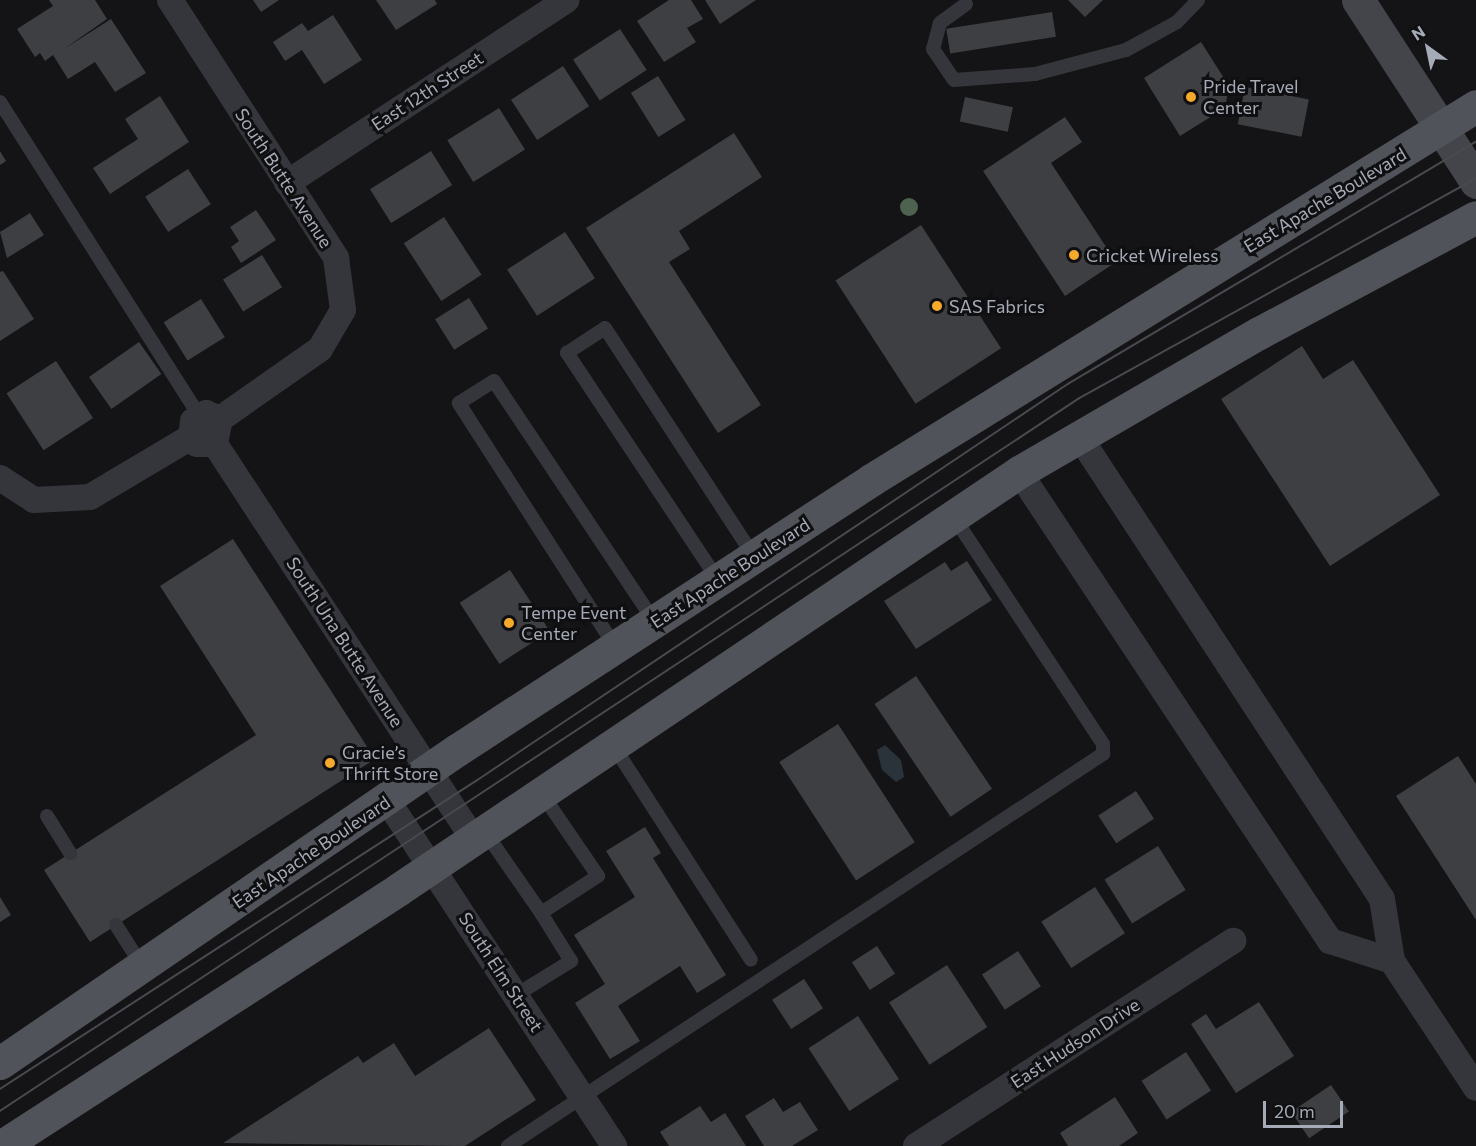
<!DOCTYPE html>
<html>
<head>
<meta charset="utf-8">
<style>
	body { margin:0 }
	#map { position:relative; width:1476px; height:1146px; overflow:hidden; background:#141416; font-family:Commissioner,sans-serif }
	div>[style] { position:absolute }
	.water>* { inset:0; background:#2a333a }
	.building>* { inset:0; background:#3e3f43; transform-origin:0 0 }
	.lane>* { height:14px; margin:-7px; padding:0 7px; transform-origin:7px; border-radius:7px; background:#35363b }
	.street>* { height:26px; margin:-13px; padding:0 13px; transform-origin:13px; border-radius:13px; background:#35363b }
	.secondary>* { height:33px; margin:-16.5px; padding:0 16.5px; transform-origin:16.5px; border-radius:16.5px; background:#43454b }
	.primary>* { height:33px; margin:-16.5px; padding:0 16.5px; transform-origin:16.5px; border-radius:16.5px; background:#51535a }
	.tram>* { height:1.5px; margin:-0.75px; padding:0 0.75px; transform-origin:0.75px; border-radius:0.75px; background:#484a50 }
	.trees>* { width:18px; height:18px; margin:-9px; border-radius:50%; background:#4d624f }
	.dots>* { width:16px; height:16px; translate:-50% -50%; box-sizing:border-box; border:3px solid #0f0f11; border-radius:50% }
	span { translate:-50% -50%; white-space:nowrap; text-align:center; line-height:1.15; -webkit-text-stroke:6px #0f0f11; paint-order:stroke }
	.poi-label { font-size:18px; color:#a5abb7 }
	.left { translate:0 -50%; text-align:left }
	.street-label { font-size:18px; color:#a5abb7 }
	.north { position:absolute; left:1398px; top:18px; width:60px; height:60px; -webkit-text-stroke:4px #0f0f11; paint-order:stroke; rotate:327deg; font-size:16px; font-weight:700; line-height:24px; text-align:center; color:#a5abb7 }
	.north::after { content:''; display:block; margin:auto; width:21px; height:27px; background:#a5abb7; clip-path:polygon(50% 0,100% 100%,50% 72%,0 100%) }
	.scale { position:absolute; left:1263px; top:1101px; width:80px; height:27px; box-sizing:border-box; border:3px solid #a5abb7; border-top:0; padding-left:8px; font-size:18px; line-height:21px; white-space:nowrap; color:#a5abb7; -webkit-text-stroke:4px #0f0f11; paint-order:stroke }
</style>
</head>
<body>
<div id="map">
	<div class="water">
		<div style="clip-path:polygon(885px 745px,901px 760px,904px 777px,896px 782px,882px 770px,877px 750px)"></div>
	</div>
	<div class="building">
		<div style="clip-path:polygon(49px 0,95px 0,107px 19px,64px 49px,111px 19px,146px 73px,115px 92px,95px 62px,68px 79px,53px 55px,45px 61px,40px 53px,35px 57px,17px 29px,53px 6px)"></div>
		<div style="clip-path:polygon(253px 0,279px 0,261px 12px)"></div>
		<div style="clip-path:polygon(376px 0,435px 0,437px 4px,396px 30px)"></div>
		<div style="clip-path:polygon(669px 0,691px 0,703px 19px,687px 28px,696px 42px,664px 62px,637px 21px)"></div>
		<div style="clip-path:polygon(705px 0,756px 0,720px 24px)"></div>
		<div style="clip-path:polygon(1068px 0,1103px 0,1085px 17px)"></div>
		<div style="left:1052px;top:12px;width:25px;height:107px;rotate:81deg"></div>
		<div style="clip-path:polygon(333px 15px,362px 60px,324px 84px,302px 50px,285px 61px,273px 42px,302px 23px,308px 31px)"></div>
		<div style="left:620px;top:29px;width:49px;height:56px;rotate:57deg"></div>
		<div style="clip-path:polygon(1201px 42px,1229px 86px,1225px 108px,1180px 136px,1144px 78px)"></div>
		<div style="left:563px;top:66px;width:48px;height:62px;rotate:57deg"></div>
		<div style="left:658px;top:76px;width:52px;height:32px;rotate:58deg"></div>
		<div style="left:1245px;top:87px;width:65px;height:38px;rotate:11deg"></div>
		<div style="clip-path:polygon(160px 96px,189px 142px,110px 194px,93px 168px,138px 139px,125px 119px)"></div>
		<div style="left:965px;top:97px;width:49px;height:25px;rotate:12deg"></div>
		<div style="left:499px;top:108px;width:49px;height:61px;rotate:58deg"></div>
		<div style="clip-path:polygon(1065px 117px,1082px 142px,1051px 163px,1116px 262px,1065px 296px,983px 171px)"></div>
		<div style="clip-path:polygon(734px 133px,762px 177px,679px 231px,690px 249px,669px 262px,761px 405px,718px 433px,586px 228px)"></div>
		<div style="clip-path:polygon(0 151px,6px 161px,0 165px)"></div>
		<div style="left:431px;top:151px;width:40px;height:72px;rotate:58deg"></div>
		<div style="left:188px;top:169px;width:42px;height:51px;rotate:57deg"></div>
		<div style="clip-path:polygon(256px 210px,276px 240px,241px 263px,231px 247px,239px 241px,230px 227px)"></div>
		<div style="clip-path:polygon(30px 213px,44px 235px,7px 258px,0 232px)"></div>
		<div style="left:444px;top:217px;width:69px;height:48px;rotate:57deg"></div>
		<div style="left:921px;top:225px;width:147px;height:102px;rotate:57deg"></div>
		<div style="left:565px;top:232px;width:55px;height:69px;rotate:57deg"></div>
		<div style="left:262px;top:255px;width:38px;height:46px;rotate:58deg"></div>
		<div style="clip-path:polygon(3px 271px,34px 319px,0 341px,0 272px)"></div>
		<div style="left:469px;top:298px;width:36px;height:40px;rotate:58deg"></div>
		<div style="left:201px;top:299px;width:45px;height:44px;rotate:58deg"></div>
		<div style="left:139px;top:342px;width:39px;height:61px;rotate:55deg"></div>
		<div style="clip-path:polygon(1302px 346px,1323px 379px,1353px 360px,1440px 495px,1330px 566px,1221px 399px)"></div>
		<div style="left:56px;top:361px;width:68px;height:59px;rotate:57deg"></div>
		<div style="clip-path:polygon(233px 539px,375px 759px,90px 942px,44px 870px,256px 735px,160px 586px)"></div>
		<div style="clip-path:polygon(967px 561px,992px 600px,916px 649px,884px 601px,945px 562px,951px 571px)"></div>
		<div style="left:510px;top:570px;width:73px;height:60px;rotate:57deg"></div>
		<div style="left:916px;top:676px;width:136px;height:50px;rotate:56deg"></div>
		<div style="left:838px;top:724px;width:141px;height:70px;rotate:57deg"></div>
		<div style="clip-path:polygon(1458px 756px,1476px 784px,1476px 920px,1396px 796px)"></div>
		<div style="left:1136px;top:791px;width:33px;height:45px;rotate:57deg"></div>
		<div style="clip-path:polygon(645px 827px,661px 853px,653px 858px,726px 975px,697px 993px,680px 966px,618px 1006px,640px 1041px,610px 1059px,575px 1003px,605px 984px,574px 935px,635px 897px,606px 851px)"></div>
		<div style="left:1158px;top:846px;width:52px;height:63px;rotate:58deg"></div>
		<div style="left:1095px;top:887px;width:55px;height:64px;rotate:57deg"></div>
		<div style="clip-path:polygon(0 897px,11px 915px,0 922px)"></div>
		<div style="left:877px;top:946px;width:33px;height:30px;rotate:57deg"></div>
		<div style="left:1018px;top:951px;width:42px;height:43px;rotate:57deg"></div>
		<div style="left:947px;top:965px;width:74px;height:69px;rotate:57deg"></div>
		<div style="left:804px;top:979px;width:35px;height:38px;rotate:57deg"></div>
		<div style="clip-path:polygon(1259px 1002px,1294px 1056px,1236px 1093px,1191px 1024px,1206px 1014px,1216px 1029px)"></div>
		<div style="left:858px;top:1016px;width:75px;height:59px;rotate:57deg"></div>
		<div style="clip-path:polygon(489px 1028px,536px 1100px,465px 1146px,223px 1143px,358px 1056px,363px 1063px,394px 1043px,415px 1076px)"></div>
		<div style="left:1186px;top:1052px;width:46px;height:53px;rotate:57deg"></div>
		<div style="left:1331px;top:1085px;width:32px;height:48px;rotate:56deg"></div>
		<div style="clip-path:polygon(1115px 1097px,1138px 1133px,1119px 1146px,1068px 1146px,1060px 1133px)"></div>
		<div style="clip-path:polygon(774px 1098px,783px 1112px,800px 1102px,818px 1130px,792px 1146px,764px 1146px,745px 1116px)"></div>
		<div style="clip-path:polygon(700px 1106px,711px 1122px,725px 1113px,746px 1146px,669px 1146px,660px 1132px)"></div>
	</div>
	<div class="lane">
		<div style="left:966px;top:4px;width:32px;rotate:144deg"></div>
		<div style="left:940px;top:23px;width:27px;rotate:105deg"></div>
		<div style="left:933px;top:49px;width:37px;rotate:56deg"></div>
		<div style="left:954px;top:80px;width:81px;rotate:-4.2deg"></div>
		<div style="left:1035px;top:74px;width:94px;rotate:-14.8deg"></div>
		<div style="left:1126px;top:50px;width:58px;rotate:-28.8deg"></div>
		<div style="left:1177px;top:22px;width:30px;rotate:-46deg"></div>
		<div style="left:0;top:102px;width:372px;rotate:57.6deg"></div>
		<div style="left:718px;top:580px;width:273px;rotate:-123.6deg"></div>
		<div style="left:567px;top:353px;width:45px;rotate:-33.3deg"></div>
		<div style="left:605px;top:328px;width:275px;rotate:56.9deg"></div>
		<div style="left:616px;top:648px;width:291px;rotate:-122.7deg"></div>
		<div style="left:459px;top:403px;width:41px;rotate:-32.2deg"></div>
		<div style="left:494px;top:381px;width:290px;rotate:56.3deg"></div>
		<div style="left:613px;top:745px;width:255px;rotate:57.3deg"></div>
		<div style="left:47px;top:816px;width:44px;rotate:58.1deg"></div>
		<div style="left:485px;top:832px;width:98px;rotate:55.3deg"></div>
		<div style="left:541px;top:913px;width:68px;rotate:-33deg"></div>
		<div style="left:598px;top:876px;width:99px;rotate:-124.3deg"></div>
		<div style="left:116px;top:925px;width:49px;rotate:57.6deg"></div>
		<div style="left:516px;top:995px;width:65px;rotate:-31.7deg"></div>
		<div style="left:571px;top:961px;width:57px;rotate:-122deg"></div>
		<div style="left:508px;top:1146px;width:713px;rotate:-33.38deg"></div>
		<div style="left:1103px;top:754px;width:10px;rotate:-90deg"></div>
		<div style="left:1103px;top:744px;width:273px;rotate:-123.3deg"></div>
	</div>
	<div class="street">
		<div style="left:170px;top:0;width:307px;rotate:57.2deg"></div>
		<div style="left:336px;top:258px;width:52px;rotate:82.3deg"></div>
		<div style="left:343px;top:310px;width:45px;rotate:120.5deg"></div>
		<div style="left:320px;top:349px;width:122px;rotate:145deg"></div>
		<div style="left:220px;top:419px;width:15px;rotate:-157deg"></div>
		<div style="left:206px;top:413px;width:15px;rotate:148deg"></div>
		<div style="left:193px;top:421px;width:16px;rotate:97deg"></div>
		<div style="left:191px;top:437px;width:9px;rotate:49deg"></div>
		<div style="left:197px;top:444px;width:18px"></div>
		<div style="left:215px;top:444px;width:25px;rotate:-79deg"></div>
		<div style="left:287px;top:183px;width:334px;rotate:-33.2deg"></div>
		<div style="left:1079px;top:436px;width:553px;rotate:56.8deg"></div>
		<div style="left:1382px;top:899px;width:63px;rotate:80.8deg"></div>
		<div style="left:1392px;top:961px;width:152px;rotate:56.5deg"></div>
		<div style="left:215px;top:444px;width:473px;rotate:56.8deg"></div>
		<div style="left:1019px;top:472px;width:563px;rotate:56.45deg"></div>
		<div style="left:1330px;top:941px;width:65px;rotate:17.9deg"></div>
		<div style="left:0;top:478px;width:40px;rotate:32.9deg"></div>
		<div style="left:34px;top:500px;width:56px;rotate:-3.1deg"></div>
		<div style="left:90px;top:497px;width:117px;rotate:-30.7deg"></div>
		<div style="left:387px;top:800px;width:414px;rotate:56.7deg"></div>
		<div style="left:916px;top:1146px;width:378px;rotate:-32.9deg"></div>
	</div>
	<div class="secondary">
		<div style="left:1358px;top:0;width:217px;rotate:57deg"></div>
	</div>
	<div class="primary">
		<div style="left:0;top:1063px;width:554px;rotate:-34.41deg"></div>
		<div style="left:457px;top:750px;width:494px;rotate:-33.1deg"></div>
		<div style="left:871px;top:480px;width:711px;rotate:-31.72deg"></div>
		<div style="left:2px;top:1146px;width:473px;rotate:-32.9deg"></div>
		<div style="left:399px;top:889px;width:747px;rotate:-33.92deg"></div>
		<div style="left:1019px;top:472px;width:277px;rotate:-30.1deg"></div>
		<div style="left:1259px;top:333px;width:246px;rotate:-28.1deg"></div>
	</div>
	<div class="tram">
		<div style="left:0;top:1089px;width:567px;rotate:-32.91deg"></div>
		<div style="left:476px;top:781px;width:713px;rotate:-33.85deg"></div>
		<div style="left:1068px;top:384px;width:474px;rotate:-30.7deg"></div>
		<div style="left:0;top:1111px;width:1292px;rotate:-33.44deg"></div>
		<div style="left:1078px;top:399px;width:455px;rotate:-29deg"></div>
	</div>
	<div class="trees">
		<div style="left:909px;top:207px"></div>
	</div>
	<div class="dots">
		<div style="left:1191px;top:97px;background:#f6aa2b"></div>
		<div style="left:1074px;top:255px;background:#f6aa2b"></div>
		<div style="left:937px;top:306px;background:#f6aa2b"></div>
		<div style="left:509px;top:623px;background:#f6aa2b"></div>
		<div style="left:330px;top:763px;background:#f6aa2b"></div>
	</div>
	<div class="poi-label">
		<span class="left" style="left:1203px;top:97px">Pride Travel<br>Center</span>
		<span class="left" style="left:1086px;top:255px">Cricket Wireless</span>
		<span class="left" style="left:949px;top:306px">SAS Fabrics</span>
		<span class="left" style="left:521px;top:623px">Tempe Event<br>Center</span>
		<span class="left" style="left:342px;top:763px">Gracie’s<br>Thrift Store</span>
	</div>
	<div class="street-label">
		<span style="left:427px;top:91px;rotate:-33deg">East 12th Street</span>
		<span style="left:284px;top:178px;rotate:57deg">South Butte Avenue</span>
		<span style="left:1325px;top:200px;rotate:-31deg">East Apache Boulevard</span>
		<span style="left:730px;top:573px;rotate:-33deg">East Apache Boulevard</span>
		<span style="left:345px;top:642px;rotate:57deg">South Una Butte Avenue</span>
		<span style="left:311px;top:852px;rotate:-34deg">East Apache Boulevard</span>
		<span style="left:501px;top:972px;rotate:57deg">South Elm Street</span>
		<span style="left:1075px;top:1043px;rotate:-33deg">East Hudson Drive</span>
	</div>
	<div class="north">N</div>
	<div class="scale">20 m</div>
</div>
</body>
</html>
